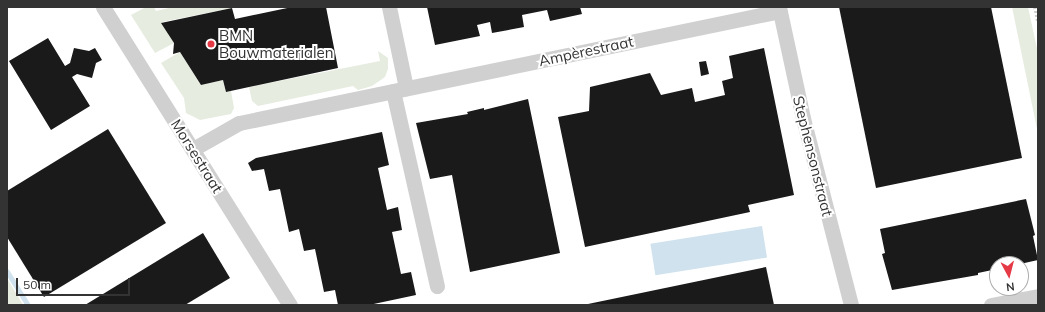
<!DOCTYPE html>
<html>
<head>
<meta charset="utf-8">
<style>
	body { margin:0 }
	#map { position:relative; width:1045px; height:312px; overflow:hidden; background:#fff; font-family:Mulish,sans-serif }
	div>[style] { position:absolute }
	.green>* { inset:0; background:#e6ecdf }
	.water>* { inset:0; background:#cfe2ee; transform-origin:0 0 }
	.stream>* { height:4.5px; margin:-2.25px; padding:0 2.25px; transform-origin:2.25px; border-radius:2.25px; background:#cfe2ee }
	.building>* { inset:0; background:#1a1a1a }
	.path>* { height:2.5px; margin-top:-1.25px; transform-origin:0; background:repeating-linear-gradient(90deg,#cdcdcd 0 2px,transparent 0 4px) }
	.street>* { height:15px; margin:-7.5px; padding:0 7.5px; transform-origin:7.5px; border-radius:7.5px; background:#d0d0d0 }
	.dots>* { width:11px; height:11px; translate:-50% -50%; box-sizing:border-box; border:2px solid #fff; border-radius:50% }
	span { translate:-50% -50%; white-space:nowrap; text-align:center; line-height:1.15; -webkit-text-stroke:4px #fff; paint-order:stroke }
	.poi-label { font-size:15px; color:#333 }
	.left { translate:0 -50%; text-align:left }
	.street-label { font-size:15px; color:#333 }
	.frame { position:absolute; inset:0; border:8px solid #333; pointer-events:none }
	.north { position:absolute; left:989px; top:256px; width:40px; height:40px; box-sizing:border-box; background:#fff; border:1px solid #adadad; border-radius:50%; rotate:173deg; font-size:11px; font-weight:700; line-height:16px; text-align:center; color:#333 }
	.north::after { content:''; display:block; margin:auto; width:14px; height:18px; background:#e63946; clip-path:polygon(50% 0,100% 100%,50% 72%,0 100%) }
	.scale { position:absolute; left:16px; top:278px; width:114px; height:18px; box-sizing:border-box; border:2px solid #333; border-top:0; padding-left:5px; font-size:12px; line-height:14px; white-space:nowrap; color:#333; -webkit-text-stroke:3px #fff; paint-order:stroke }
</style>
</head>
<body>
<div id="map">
	<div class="green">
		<div style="clip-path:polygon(146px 7px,154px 7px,156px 11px,173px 7px,232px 8px,162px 22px,174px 43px,155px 53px,131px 15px)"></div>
		<div style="clip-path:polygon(1012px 7px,1028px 7px,1038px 53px,1038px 134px)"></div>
		<div style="clip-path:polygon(378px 51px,388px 58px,388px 69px,385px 77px,372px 86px,358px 90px,353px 86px,258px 106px,252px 101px,249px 87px,380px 61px)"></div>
		<div style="clip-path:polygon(180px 52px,201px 85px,223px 80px,226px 92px,231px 91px,234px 108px,231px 114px,200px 120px,186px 113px,184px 98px,161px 63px)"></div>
		<div style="clip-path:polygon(7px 278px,23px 305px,7px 305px)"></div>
	</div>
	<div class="water">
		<div style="left:762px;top:226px;width:32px;height:113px;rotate:81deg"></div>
	</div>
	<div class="stream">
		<div style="left:7px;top:271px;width:40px;rotate:58deg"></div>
	</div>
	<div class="building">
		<div style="clip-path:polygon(292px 7px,326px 7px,338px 68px,226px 92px,223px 80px,201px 85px,180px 52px,173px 54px,174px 43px,161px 23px,232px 8px,235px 19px)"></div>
		<div style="clip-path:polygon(427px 7px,580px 7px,582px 14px,550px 21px,547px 10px,522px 15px,524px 27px,492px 33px,490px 22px,477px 25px,480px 36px,435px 45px)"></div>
		<div style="clip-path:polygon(839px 7px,991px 7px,1022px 158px,876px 188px)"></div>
		<div style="clip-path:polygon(48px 38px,65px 66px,70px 63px,74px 48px,89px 51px,95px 48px,102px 60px,96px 63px,92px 78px,77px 74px,72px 77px,90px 106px,51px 130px,9px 61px)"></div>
		<div style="clip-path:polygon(764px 48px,794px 195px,748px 205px,750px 212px,585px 247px,558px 117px,589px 111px,590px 87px,650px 73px,661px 95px,692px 88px,695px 102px,725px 95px,722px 81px,733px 78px,729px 56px)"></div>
		<div style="clip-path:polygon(706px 61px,709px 74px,701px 76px,699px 62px)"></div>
		<div style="clip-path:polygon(528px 99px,560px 253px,470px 272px,452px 175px,430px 179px,416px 123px,468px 114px,467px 112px,484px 108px,484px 110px)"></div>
		<div style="clip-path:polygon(108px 129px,166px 223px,44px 297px,7px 237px,7px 191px)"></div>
		<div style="clip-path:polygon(382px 132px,389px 165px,378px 168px,387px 210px,398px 207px,402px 230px,392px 232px,401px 274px,411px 272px,416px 295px,369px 305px,338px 305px,335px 290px,324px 292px,315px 249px,304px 251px,299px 229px,289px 232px,280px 189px,269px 191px,264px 169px,252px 171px,248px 163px,256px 158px)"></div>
		<div style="clip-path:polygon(1026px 199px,1035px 235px,1033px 236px,1038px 260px,1020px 264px,997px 264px,997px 269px,978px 273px,978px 275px,892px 290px,882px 254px,885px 253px,880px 229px)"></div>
		<div style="clip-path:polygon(203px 233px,230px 278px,185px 305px,85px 305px)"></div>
		<div style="clip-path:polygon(766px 267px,774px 305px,588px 305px,588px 304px)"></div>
	</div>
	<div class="path">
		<div style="left:1035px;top:7px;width:15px;rotate:79deg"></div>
	</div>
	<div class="street">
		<div style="left:103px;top:7px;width:352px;rotate:57.9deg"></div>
		<div style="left:389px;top:7px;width:83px;rotate:78.1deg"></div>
		<div style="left:779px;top:7px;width:114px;rotate:77.8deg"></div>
		<div style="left:803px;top:118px;width:193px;rotate:75.6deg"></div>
		<div style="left:393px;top:91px;width:200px;rotate:77.3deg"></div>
		<div style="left:193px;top:149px;width:53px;rotate:-29.5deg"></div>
		<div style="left:239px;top:123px;width:552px;rotate:-11.7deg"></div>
		<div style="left:991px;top:305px;width:48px;rotate:-10.8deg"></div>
	</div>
	<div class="dots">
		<div style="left:211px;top:44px;background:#e63946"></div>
	</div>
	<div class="poi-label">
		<span class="left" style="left:219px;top:44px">BMN<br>Bouwmaterialen</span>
	</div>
	<div class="street-label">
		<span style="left:586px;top:51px;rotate:-12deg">Ampèrestraat</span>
		<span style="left:197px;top:156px;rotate:58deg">Morsestraat</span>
		<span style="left:813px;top:156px;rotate:76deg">Stephensonstraat</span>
	</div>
	<div class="frame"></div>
	<div class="north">N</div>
	<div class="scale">50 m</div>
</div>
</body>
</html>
